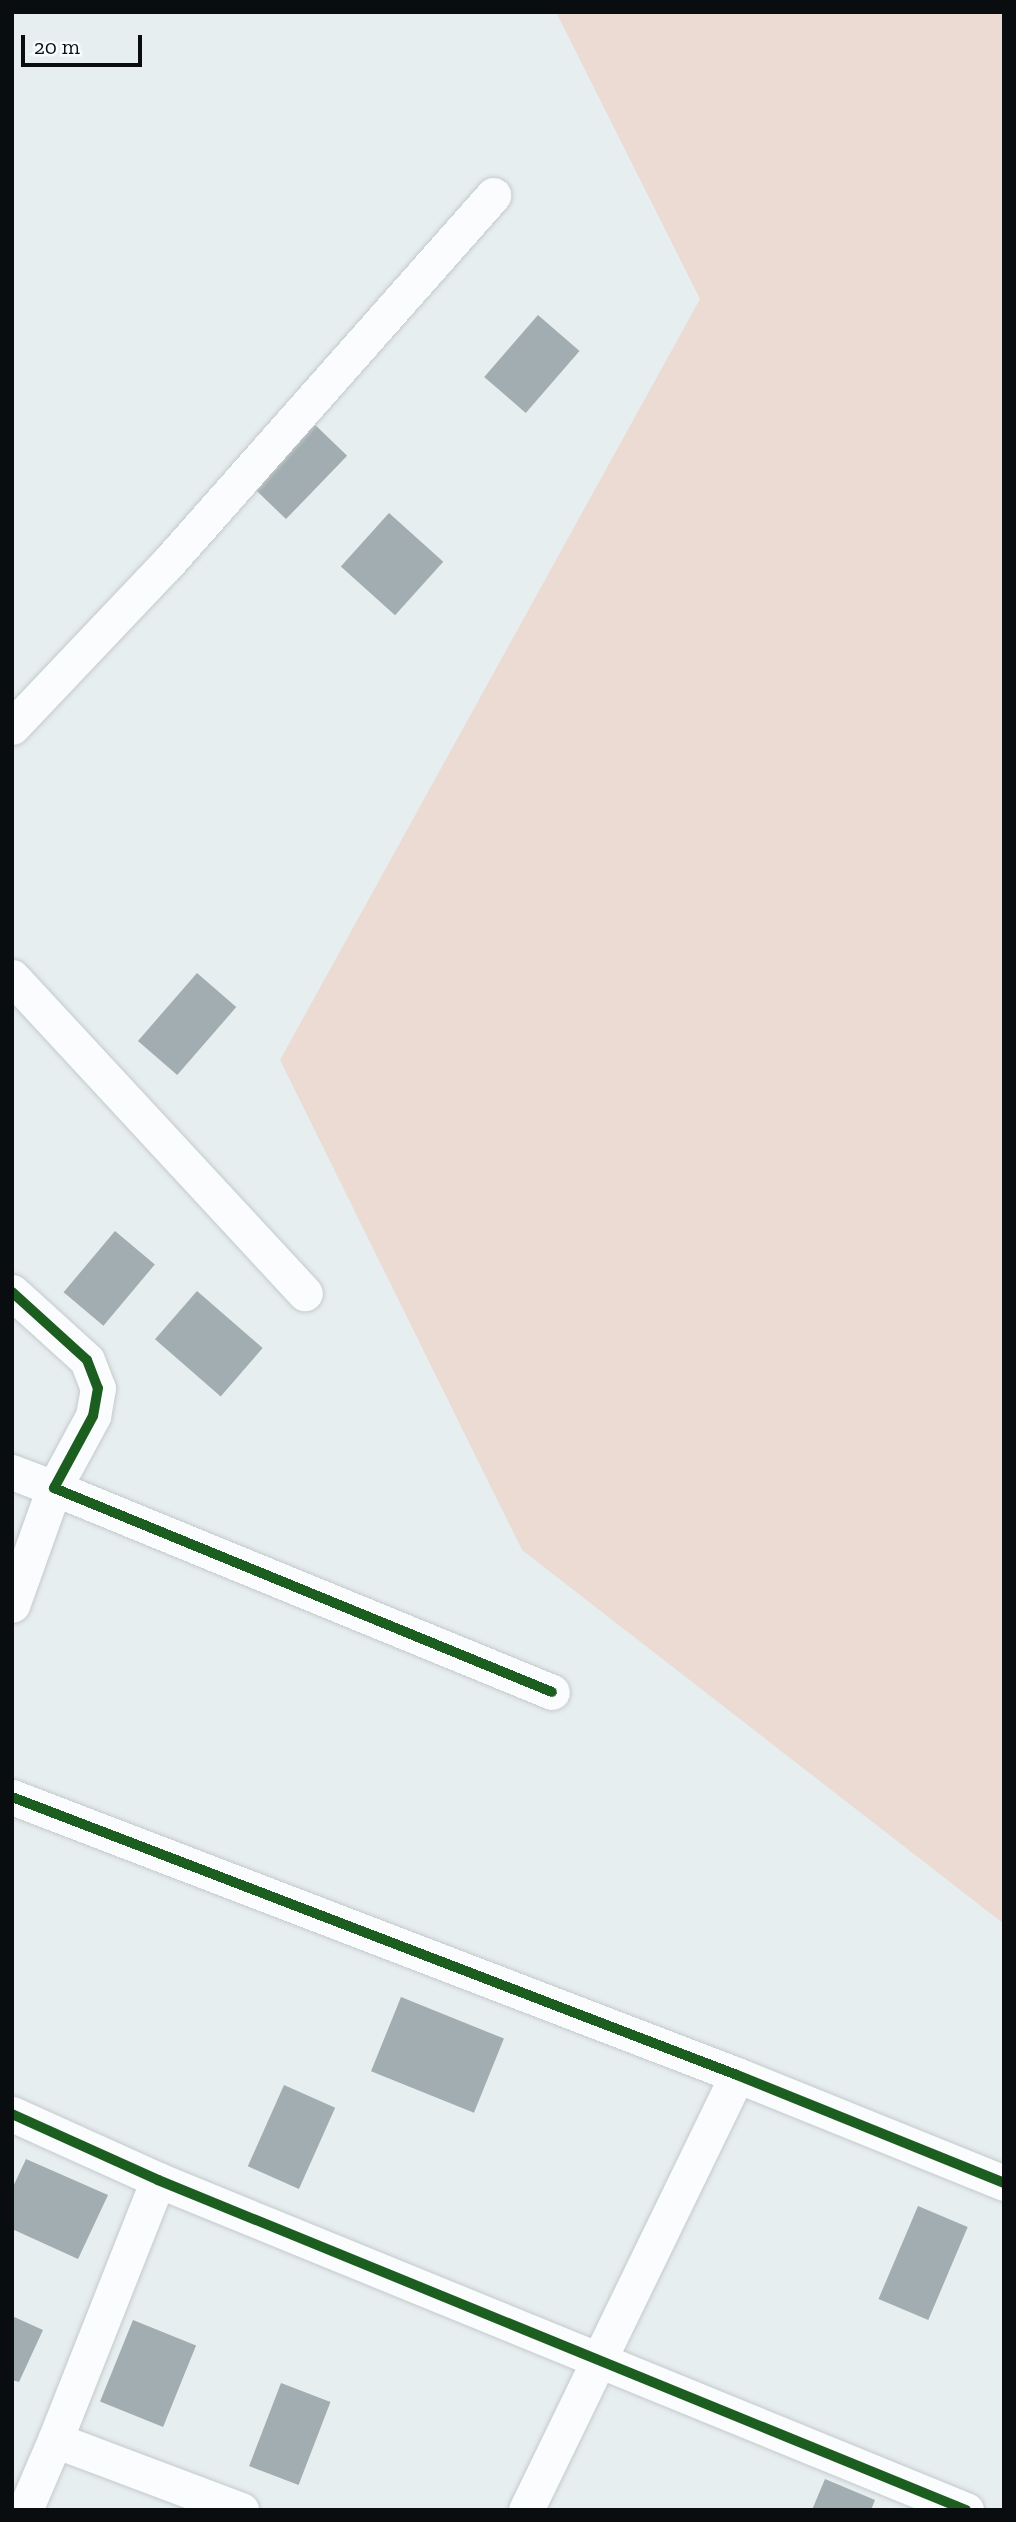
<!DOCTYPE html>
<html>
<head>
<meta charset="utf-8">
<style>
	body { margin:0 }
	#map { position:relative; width:1016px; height:2522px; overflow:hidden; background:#e7eef0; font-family:"Zilla Slab",serif }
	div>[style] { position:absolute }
	.green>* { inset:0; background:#ebdbd3 }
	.building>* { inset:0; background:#a1adb0; transform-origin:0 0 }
	.roads { filter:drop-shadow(0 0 2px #c4cacc) drop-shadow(0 0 2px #c4cacc) }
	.street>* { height:35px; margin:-17.5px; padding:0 17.5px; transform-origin:17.5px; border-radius:17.5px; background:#fbfcfd }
	.cycleway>* { height:10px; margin:-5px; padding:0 5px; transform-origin:5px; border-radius:5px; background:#1b5e20 }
	span { translate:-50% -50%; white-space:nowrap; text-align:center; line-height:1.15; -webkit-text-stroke:5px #f5fcff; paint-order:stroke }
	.frame { position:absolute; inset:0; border:14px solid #090d0f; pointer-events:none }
	.scale { position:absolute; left:21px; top:35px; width:121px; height:32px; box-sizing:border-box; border:4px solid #090d0f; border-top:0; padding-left:9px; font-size:21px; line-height:24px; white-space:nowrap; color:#090d0f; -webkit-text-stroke:5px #f5fcff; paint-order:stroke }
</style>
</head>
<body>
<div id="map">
	<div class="green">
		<div style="clip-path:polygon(556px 12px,1004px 12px,1004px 1924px,522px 1550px,280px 1060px,700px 299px)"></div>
	</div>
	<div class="building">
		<div style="left:538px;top:315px;width:55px;height:82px;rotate:41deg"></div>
		<div style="left:309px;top:419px;width:53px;height:88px;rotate:44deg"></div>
		<div style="left:389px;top:513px;width:73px;height:72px;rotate:42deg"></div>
		<div style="left:197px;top:973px;width:52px;height:90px;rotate:41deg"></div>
		<div style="left:115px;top:1231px;width:52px;height:80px;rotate:40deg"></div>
		<div style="left:197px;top:1291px;width:87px;height:64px;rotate:41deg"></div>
		<div style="left:401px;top:1997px;width:111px;height:80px;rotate:22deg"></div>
		<div style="left:284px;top:2085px;width:56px;height:89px;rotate:24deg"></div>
		<div style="clip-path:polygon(26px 2159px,108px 2195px,78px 2259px,12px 2229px,12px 2189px)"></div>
		<div style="left:918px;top:2206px;width:54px;height:101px;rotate:23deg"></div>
		<div style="clip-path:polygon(12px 2316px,43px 2330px,19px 2382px,12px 2380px)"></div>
		<div style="left:133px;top:2320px;width:68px;height:88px;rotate:22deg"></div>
		<div style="left:281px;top:2383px;width:53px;height:89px;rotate:21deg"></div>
		<div style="clip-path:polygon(825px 2479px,875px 2500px,871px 2510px,812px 2510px)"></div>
	</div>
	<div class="roads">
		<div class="street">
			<div style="left:12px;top:727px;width:224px;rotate:-46.5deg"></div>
			<div style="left:166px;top:565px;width:494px;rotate:-48.5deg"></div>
			<div style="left:12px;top:977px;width:431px;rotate:47.2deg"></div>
			<div style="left:12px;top:1292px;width:101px;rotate:42.2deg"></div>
			<div style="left:87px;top:1360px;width:30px;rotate:69deg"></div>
			<div style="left:98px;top:1388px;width:28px;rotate:100deg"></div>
			<div style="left:93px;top:1416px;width:82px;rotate:118.4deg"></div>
			<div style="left:54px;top:1488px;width:538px;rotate:22.28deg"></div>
			<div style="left:12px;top:1472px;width:45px;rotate:20.9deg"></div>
			<div style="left:54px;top:1488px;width:124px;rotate:109.7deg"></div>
			<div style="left:12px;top:1797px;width:776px;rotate:20.98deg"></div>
			<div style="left:737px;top:2075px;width:288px;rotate:22deg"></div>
			<div style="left:12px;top:2114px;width:160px;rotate:24.3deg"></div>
			<div style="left:158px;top:2180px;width:873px;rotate:22.22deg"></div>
			<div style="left:55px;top:2440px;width:280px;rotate:-68.4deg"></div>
			<div style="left:25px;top:2510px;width:76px;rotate:-66.8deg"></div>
			<div style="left:55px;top:2440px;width:199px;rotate:20.6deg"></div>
			<div style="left:526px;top:2510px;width:483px;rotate:-64.1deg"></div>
		</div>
	</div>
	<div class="cycleway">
		<div style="left:12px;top:1292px;width:101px;rotate:42.2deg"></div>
		<div style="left:87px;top:1360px;width:30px;rotate:69deg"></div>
		<div style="left:98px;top:1388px;width:28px;rotate:100deg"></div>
		<div style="left:93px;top:1416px;width:82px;rotate:118.4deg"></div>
		<div style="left:54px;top:1488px;width:538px;rotate:22.28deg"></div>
		<div style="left:12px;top:1797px;width:776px;rotate:20.98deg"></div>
		<div style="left:737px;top:2075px;width:288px;rotate:22deg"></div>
		<div style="left:12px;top:2114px;width:160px;rotate:24.3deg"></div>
		<div style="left:158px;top:2180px;width:873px;rotate:22.22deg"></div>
	</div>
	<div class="frame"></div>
	<div class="scale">20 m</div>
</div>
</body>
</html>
